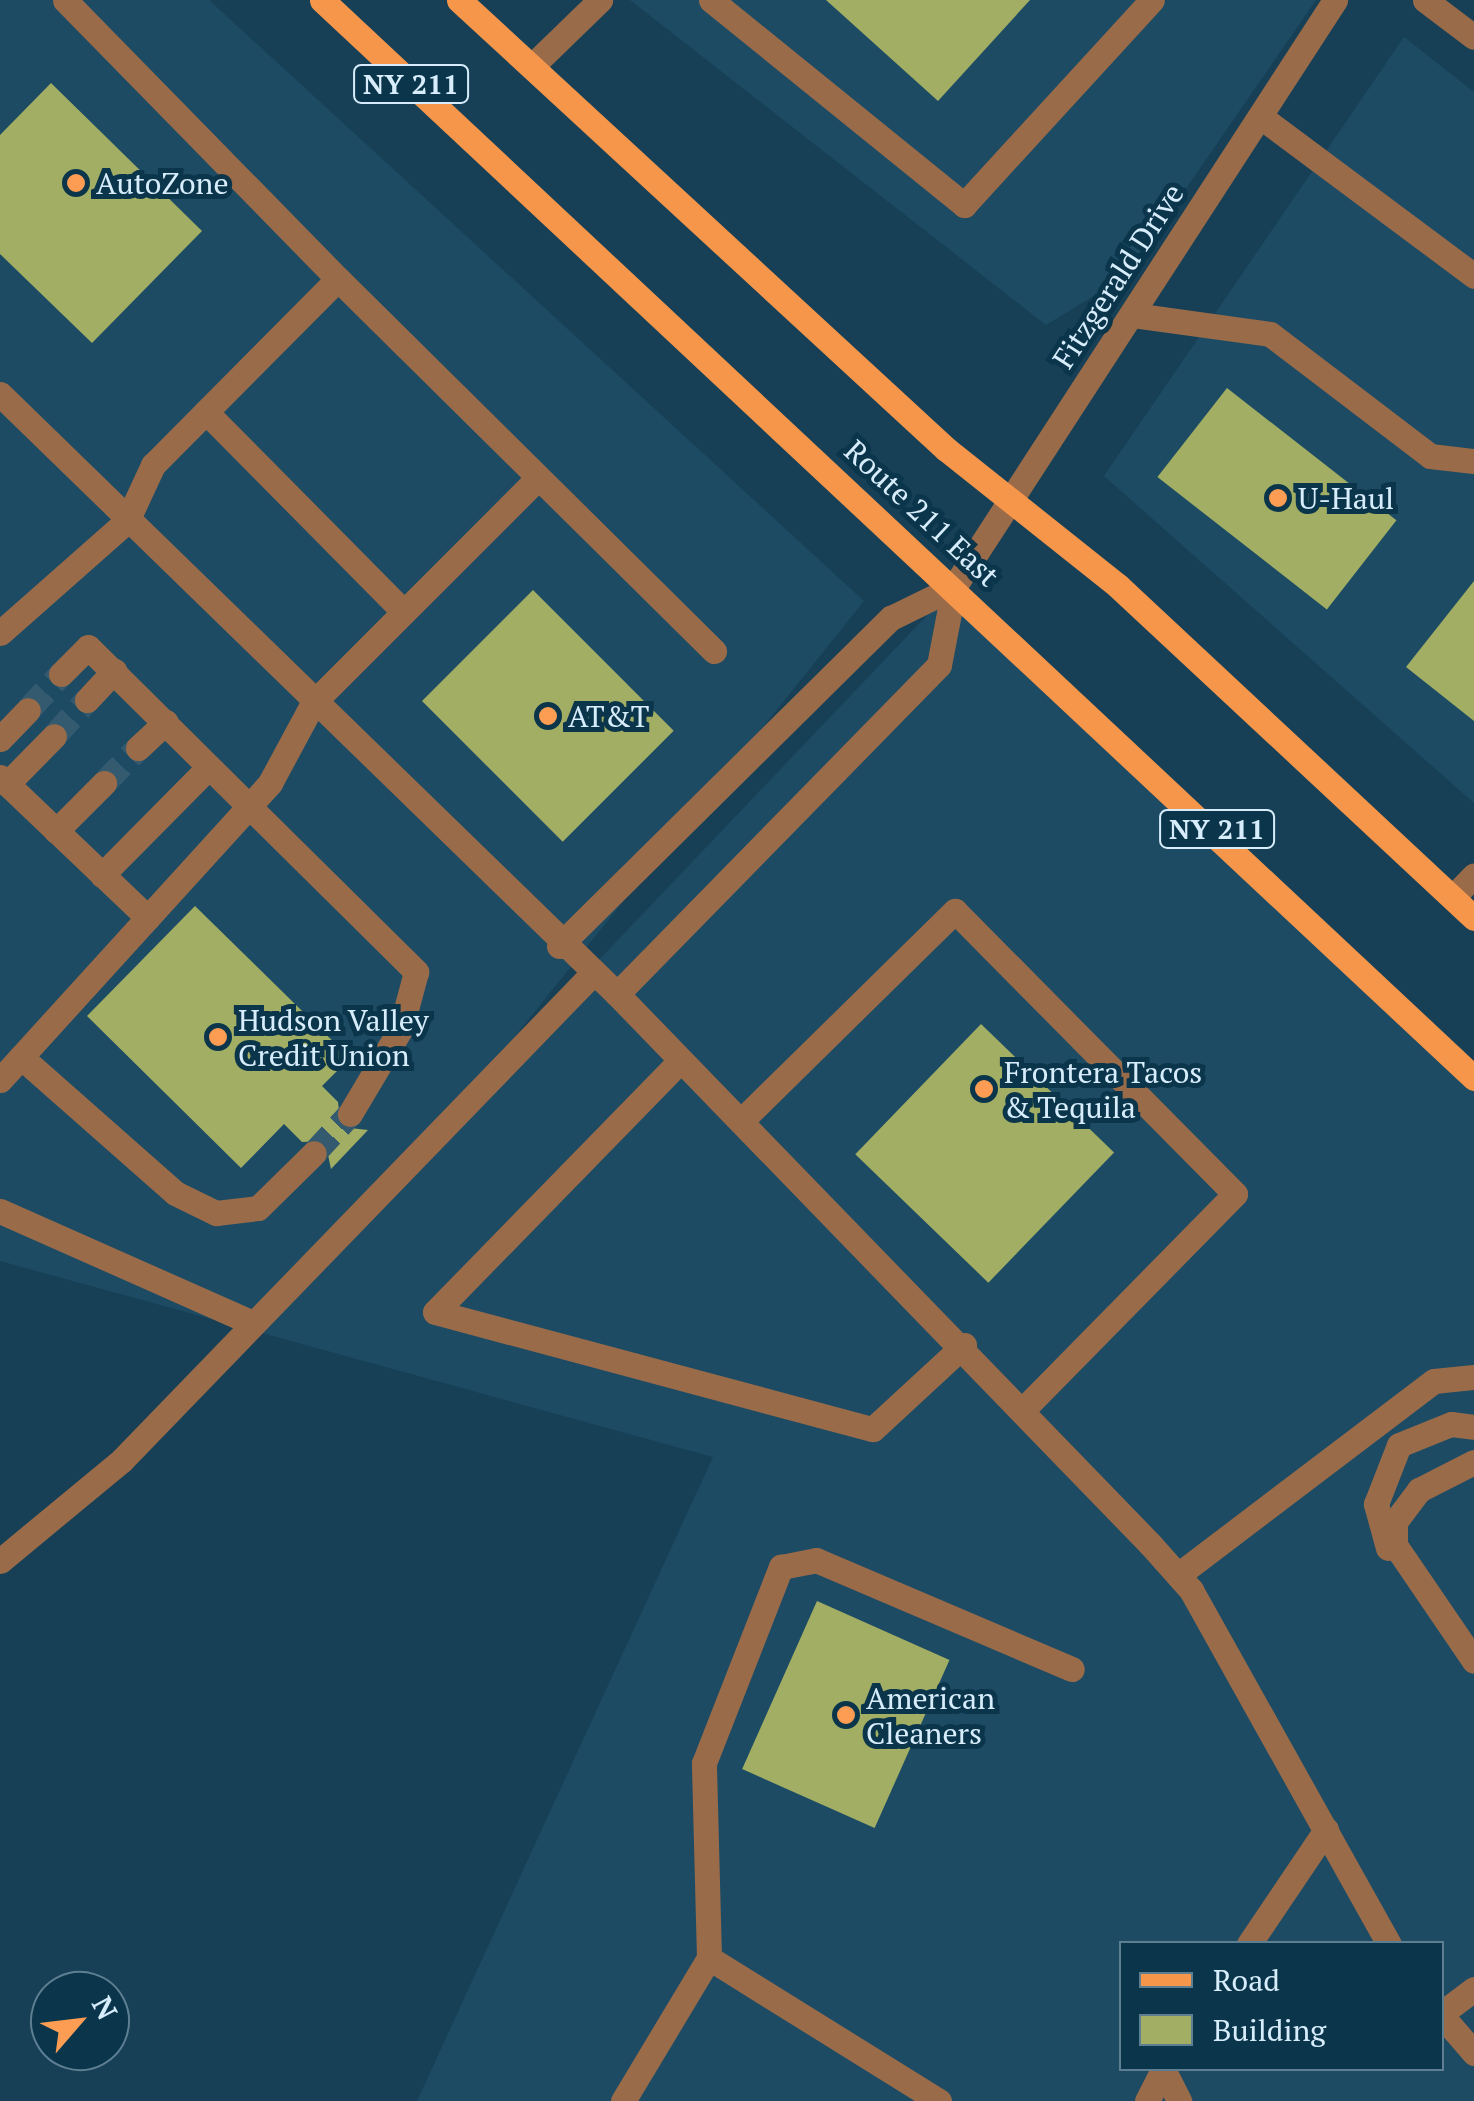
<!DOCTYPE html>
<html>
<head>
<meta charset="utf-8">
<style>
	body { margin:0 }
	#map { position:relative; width:1474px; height:2101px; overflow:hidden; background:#174056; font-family:"PT Serif",serif }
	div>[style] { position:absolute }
	.built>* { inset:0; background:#1d4b64 }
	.building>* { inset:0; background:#a2ae63; transform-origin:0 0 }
	.minor-tunnel>* { height:25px; margin-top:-12.5px; transform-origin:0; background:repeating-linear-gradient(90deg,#345a6f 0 25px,transparent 0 37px) }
	.minor>* { height:25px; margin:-12.5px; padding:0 12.5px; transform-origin:12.5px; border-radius:12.5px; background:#9a6b49 }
	.major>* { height:25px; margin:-12.5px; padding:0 12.5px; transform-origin:12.5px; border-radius:12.5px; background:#f5964b }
	.dots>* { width:28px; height:28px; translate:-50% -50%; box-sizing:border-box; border:5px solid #0b354b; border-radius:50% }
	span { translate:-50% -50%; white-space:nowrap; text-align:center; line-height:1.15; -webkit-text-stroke:10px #0b354b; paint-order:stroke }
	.shield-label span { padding:2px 8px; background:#0b354b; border:2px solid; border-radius:8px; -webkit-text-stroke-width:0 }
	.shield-label { font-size:28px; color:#d7edfb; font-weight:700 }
	.poi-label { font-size:30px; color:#d7edfb }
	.left { translate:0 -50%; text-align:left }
	.street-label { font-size:30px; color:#d7edfb }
	.legend { position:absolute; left:1119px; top:1941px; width:325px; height:130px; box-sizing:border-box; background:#0b354b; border:2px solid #5d7f91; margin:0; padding:12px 18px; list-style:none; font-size:30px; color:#d7edfb }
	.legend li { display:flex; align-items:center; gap:20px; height:50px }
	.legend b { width:50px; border:2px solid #5d7f91 }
	.north { position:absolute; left:30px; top:1971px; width:100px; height:100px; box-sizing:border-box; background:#0b354b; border:2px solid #5d7f91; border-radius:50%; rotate:62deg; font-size:28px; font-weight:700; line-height:40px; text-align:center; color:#d7edfb }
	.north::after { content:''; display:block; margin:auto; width:35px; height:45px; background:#fc9d53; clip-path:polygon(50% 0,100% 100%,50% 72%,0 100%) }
</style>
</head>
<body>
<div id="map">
	<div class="built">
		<div style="clip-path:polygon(evenodd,0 0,209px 0,864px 601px,456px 1110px,954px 587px,1474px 1092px,1474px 2101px,417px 2101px,713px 1457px,0 1261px,0 0,1122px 1944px,1442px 1944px,1442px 2068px,1122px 2068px,1122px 1944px)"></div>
		<div style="clip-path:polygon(630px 0,1316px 0,1125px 277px,1046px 325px)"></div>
		<div style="clip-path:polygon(1404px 37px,1474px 92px,1474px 803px,1104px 476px)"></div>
	</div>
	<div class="building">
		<div style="clip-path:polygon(826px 0,1030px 0,938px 101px)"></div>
		<div style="clip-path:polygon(51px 83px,202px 231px,92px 343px,0 254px,0 135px)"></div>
		<div style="left:1227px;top:388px;width:215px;height:113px;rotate:38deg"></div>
		<div style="clip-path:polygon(1474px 581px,1474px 721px,1406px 667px)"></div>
		<div style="left:533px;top:590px;width:199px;height:157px;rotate:45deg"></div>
		<div style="clip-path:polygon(195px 906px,350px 1058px,322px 1086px,338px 1102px,341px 1127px,368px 1130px,331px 1169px,325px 1141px,302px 1142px,284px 1124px,241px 1168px,87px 1016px)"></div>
		<div style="left:981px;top:1024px;width:185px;height:181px;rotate:44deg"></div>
		<div style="left:817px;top:1601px;width:145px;height:184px;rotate:24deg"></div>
	</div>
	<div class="minor-tunnel">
		<div style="left:28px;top:710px;width:49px;rotate:-47.5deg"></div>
		<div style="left:54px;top:736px;width:49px;rotate:-47.5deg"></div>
		<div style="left:104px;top:783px;width:49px;rotate:-45.8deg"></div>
		<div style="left:314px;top:1153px;width:53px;rotate:-47.3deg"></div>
	</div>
	<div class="minor">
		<div style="left:711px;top:0;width:326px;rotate:39deg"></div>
		<div style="left:964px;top:205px;width:278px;rotate:-47.5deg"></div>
		<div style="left:1425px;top:0;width:61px;rotate:37.1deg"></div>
		<div style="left:532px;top:66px;width:95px;rotate:-44.1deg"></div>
		<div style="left:1261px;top:117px;width:266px;rotate:36.7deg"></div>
		<div style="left:338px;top:279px;width:529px;rotate:44.69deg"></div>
		<div style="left:1133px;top:315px;width:138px;rotate:7.9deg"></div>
		<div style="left:1270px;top:334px;width:201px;rotate:37.3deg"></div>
		<div style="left:1430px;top:456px;width:44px;rotate:6.5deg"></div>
		<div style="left:0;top:394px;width:861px;rotate:44.2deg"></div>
		<div style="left:617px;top:994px;width:766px;rotate:45.9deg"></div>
		<div style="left:1150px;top:1544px;width:62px;rotate:48.3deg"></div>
		<div style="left:1191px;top:1590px;width:406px;rotate:60.8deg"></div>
		<div style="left:206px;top:412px;width:281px;rotate:45.3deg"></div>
		<div style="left:0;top:633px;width:169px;rotate:-41.4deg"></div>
		<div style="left:127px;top:521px;width:62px;rotate:-65.1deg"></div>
		<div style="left:153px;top:465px;width:262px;rotate:-45.2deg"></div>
		<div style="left:338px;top:279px;width:390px;rotate:-134.4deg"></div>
		<div style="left:61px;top:674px;width:38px;rotate:-45deg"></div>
		<div style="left:88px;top:647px;width:462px;rotate:44.7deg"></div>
		<div style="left:416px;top:972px;width:58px;rotate:105deg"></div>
		<div style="left:401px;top:1028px;width:100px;rotate:120.7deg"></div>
		<div style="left:87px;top:700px;width:40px;rotate:-47deg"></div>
		<div style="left:0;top:739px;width:40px;rotate:-46deg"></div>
		<div style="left:138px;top:748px;width:38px;rotate:-43deg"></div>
		<div style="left:0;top:777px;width:204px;rotate:43.6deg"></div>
		<div style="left:7px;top:784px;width:67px;rotate:-45.6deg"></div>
		<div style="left:56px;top:831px;width:68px;rotate:-45deg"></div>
		<div style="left:102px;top:875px;width:152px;rotate:-45.3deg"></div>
		<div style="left:1453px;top:897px;width:30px;rotate:-46deg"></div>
		<div style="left:559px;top:946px;width:467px;rotate:-44.7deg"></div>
		<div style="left:891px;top:618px;width:70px;rotate:-26.2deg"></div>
		<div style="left:617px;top:994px;width:460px;rotate:-45.6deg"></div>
		<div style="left:939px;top:665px;width:79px;rotate:-79.1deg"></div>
		<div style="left:954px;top:587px;width:700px;rotate:-57.01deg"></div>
		<div style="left:21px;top:1057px;width:205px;rotate:41.4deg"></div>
		<div style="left:175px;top:1193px;width:46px;rotate:26deg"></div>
		<div style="left:216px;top:1213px;width:42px;rotate:-6.8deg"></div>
		<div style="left:258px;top:1208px;width:78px;rotate:-44.5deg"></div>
		<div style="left:679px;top:1062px;width:349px;rotate:134.3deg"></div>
		<div style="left:435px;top:1312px;width:453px;rotate:15deg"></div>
		<div style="left:873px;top:1429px;width:124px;rotate:-42.7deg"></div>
		<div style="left:0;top:1080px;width:401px;rotate:-47.7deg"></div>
		<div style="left:270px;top:783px;width:91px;rotate:-61.7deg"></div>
		<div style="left:313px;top:703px;width:318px;rotate:-45deg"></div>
		<div style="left:741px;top:1121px;width:300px;rotate:-44.5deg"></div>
		<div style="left:955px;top:911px;width:398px;rotate:45.3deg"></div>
		<div style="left:1235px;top:1194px;width:297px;rotate:134.5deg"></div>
		<div style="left:0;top:1211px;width:277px;rotate:23.9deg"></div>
		<div style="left:1474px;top:1462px;width:62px;rotate:153deg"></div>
		<div style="left:1419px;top:1490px;width:40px;rotate:127deg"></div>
		<div style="left:1395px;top:1522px;width:23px;rotate:90deg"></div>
		<div style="left:1395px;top:1545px;width:140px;rotate:55.7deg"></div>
		<div style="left:1388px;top:1548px;width:46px;rotate:-105.3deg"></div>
		<div style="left:1376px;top:1504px;width:63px;rotate:-68.7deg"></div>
		<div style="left:1399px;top:1445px;width:56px;rotate:-22deg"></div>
		<div style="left:1451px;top:1424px;width:23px;rotate:7deg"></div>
		<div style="left:0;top:1561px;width:158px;rotate:-39.6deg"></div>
		<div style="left:122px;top:1460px;width:679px;rotate:-45.95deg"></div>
		<div style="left:1178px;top:1575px;width:321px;rotate:-37.2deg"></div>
		<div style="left:1434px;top:1381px;width:40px;rotate:-5.7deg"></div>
		<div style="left:1249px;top:1944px;width:138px;rotate:-56deg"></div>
		<div style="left:709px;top:1958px;width:271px;rotate:31.9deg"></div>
		<div style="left:1442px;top:2013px;width:40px;rotate:-37deg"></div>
		<div style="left:1442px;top:2016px;width:49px;rotate:49.1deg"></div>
		<div style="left:1163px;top:2069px;width:36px;rotate:63deg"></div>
		<div style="left:623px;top:2101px;width:167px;rotate:-59deg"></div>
		<div style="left:709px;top:1958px;width:195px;rotate:-91.5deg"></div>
		<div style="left:704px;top:1763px;width:211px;rotate:-68.6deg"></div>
		<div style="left:781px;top:1567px;width:36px;rotate:-11deg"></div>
		<div style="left:816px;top:1560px;width:278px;rotate:23.1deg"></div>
		<div style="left:1147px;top:2101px;width:37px;rotate:-63deg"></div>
	</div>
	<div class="major">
		<div style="left:322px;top:0;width:1578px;rotate:43.1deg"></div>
		<div style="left:459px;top:0;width:662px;rotate:42.68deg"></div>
		<div style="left:946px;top:449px;width:220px;rotate:38.5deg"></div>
		<div style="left:1118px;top:586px;width:487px;rotate:43deg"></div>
	</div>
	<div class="dots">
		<div style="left:76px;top:183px;background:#fc9d53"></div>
		<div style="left:1278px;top:498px;background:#fc9d53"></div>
		<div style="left:548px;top:716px;background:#fc9d53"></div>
		<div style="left:218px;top:1037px;background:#fc9d53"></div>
		<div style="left:984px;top:1089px;background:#fc9d53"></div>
		<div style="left:846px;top:1715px;background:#fc9d53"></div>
	</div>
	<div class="shield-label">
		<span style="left:411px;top:84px">NY 211</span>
		<span style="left:1217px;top:829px">NY 211</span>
	</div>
	<div class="poi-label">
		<span class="left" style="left:96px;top:183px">AutoZone</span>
		<span class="left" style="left:1298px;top:498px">U-Haul</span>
		<span class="left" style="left:568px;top:716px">AT&amp;T</span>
		<span class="left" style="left:238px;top:1037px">Hudson Valley<br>Credit Union</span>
		<span class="left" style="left:1004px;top:1089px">Frontera Tacos<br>&amp; Tequila</span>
		<span class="left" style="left:866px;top:1715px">American<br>Cleaners</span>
	</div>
	<div class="street-label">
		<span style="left:1118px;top:276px;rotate:-57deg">Fitzgerald Drive</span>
		<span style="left:922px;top:513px;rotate:43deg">Route 211 East</span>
	</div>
	<ul class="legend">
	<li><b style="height:12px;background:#f5964b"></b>Road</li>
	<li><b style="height:28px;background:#a2ae63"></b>Building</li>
	</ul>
	<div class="north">N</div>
</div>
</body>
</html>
